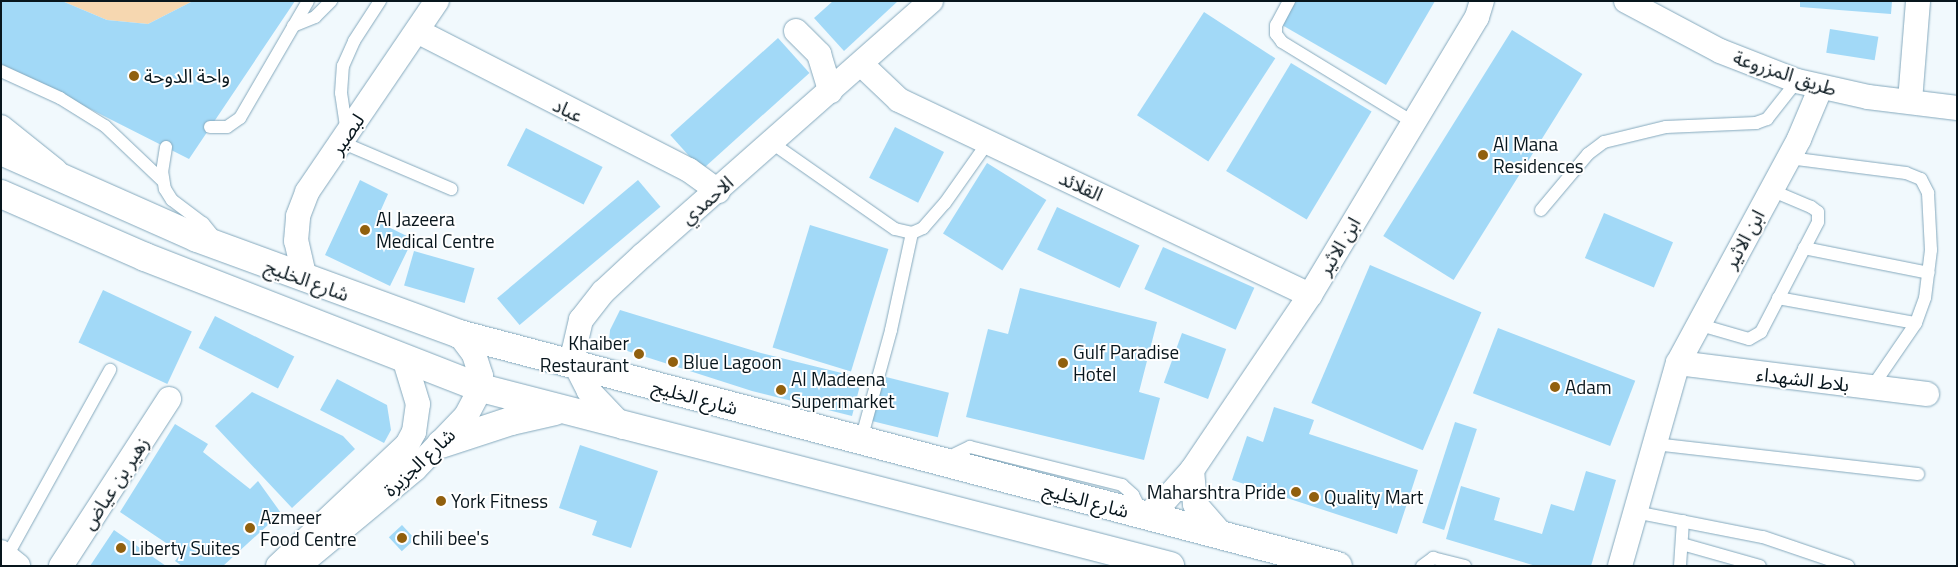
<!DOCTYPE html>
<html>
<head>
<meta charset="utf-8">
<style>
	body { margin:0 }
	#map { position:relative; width:1958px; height:567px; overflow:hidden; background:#f1f9fd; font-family:"Titillium Web","Noto Sans Arabic",sans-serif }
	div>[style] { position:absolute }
	.green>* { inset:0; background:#f6d7b0 }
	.building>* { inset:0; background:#a2d9f7; transform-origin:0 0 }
	.roads { filter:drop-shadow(0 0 1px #85a9bd) drop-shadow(0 0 1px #85a9bd) }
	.lane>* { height:12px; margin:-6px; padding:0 6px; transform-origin:6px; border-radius:6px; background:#fff }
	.street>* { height:24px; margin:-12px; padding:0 12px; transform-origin:12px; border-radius:12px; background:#fff }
	.primary>* { height:28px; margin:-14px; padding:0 14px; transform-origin:14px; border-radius:14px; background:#fff }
	.dots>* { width:14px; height:14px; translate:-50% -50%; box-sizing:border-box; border:2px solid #fff; border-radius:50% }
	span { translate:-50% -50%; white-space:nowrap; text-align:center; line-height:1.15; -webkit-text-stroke:4px #fff; paint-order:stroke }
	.street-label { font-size:19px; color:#08161d }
	.poi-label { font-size:19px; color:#08161d }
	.left { translate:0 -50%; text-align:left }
	.right { translate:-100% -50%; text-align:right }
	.frame { position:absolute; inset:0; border:2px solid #08161d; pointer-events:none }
</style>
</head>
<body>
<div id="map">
	<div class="green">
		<div style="clip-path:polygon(62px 1px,193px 1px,148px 24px,107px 20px)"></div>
	</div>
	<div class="building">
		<div style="clip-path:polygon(1px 1px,62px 1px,107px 20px,148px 24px,193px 1px,295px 1px,189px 159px,1px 64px)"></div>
		<div style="clip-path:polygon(833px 1px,898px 1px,844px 51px,814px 18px)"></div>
		<div style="clip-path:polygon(1296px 1px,1435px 1px,1386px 85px,1282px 25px)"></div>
		<div style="clip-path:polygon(1800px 1px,1892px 1px,1891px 14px,1800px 7px)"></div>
		<div style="left:1204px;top:12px;width:85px;height:123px;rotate:33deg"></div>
		<div style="left:1830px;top:29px;width:49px;height:24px;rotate:9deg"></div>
		<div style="left:1512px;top:30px;width:83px;height:243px;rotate:32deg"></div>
		<div style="left:778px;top:38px;width:47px;height:145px;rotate:48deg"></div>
		<div style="left:1291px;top:63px;width:94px;height:126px;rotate:31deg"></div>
		<div style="left:895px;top:127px;width:55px;height:57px;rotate:27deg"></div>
		<div style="left:526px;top:128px;width:86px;height:42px;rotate:27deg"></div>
		<div style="left:987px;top:163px;width:70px;height:83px;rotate:32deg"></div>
		<div style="clip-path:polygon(360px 180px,388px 194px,376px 221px,413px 239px,390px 286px,325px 255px)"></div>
		<div style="left:638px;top:180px;width:35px;height:184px;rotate:50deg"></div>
		<div style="left:1057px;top:207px;width:91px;height:47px;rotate:25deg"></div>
		<div style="left:1604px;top:213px;width:75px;height:49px;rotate:23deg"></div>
		<div style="left:810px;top:225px;width:82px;height:128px;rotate:17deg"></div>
		<div style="left:1163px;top:247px;width:100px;height:46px;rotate:24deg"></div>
		<div style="left:414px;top:251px;width:63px;height:36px;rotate:16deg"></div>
		<div style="left:1370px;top:265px;width:121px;height:150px;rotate:23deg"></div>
		<div style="clip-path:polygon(1020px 288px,1157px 322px,1139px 392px,1160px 398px,1144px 460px,966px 417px,988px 329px,1008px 334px)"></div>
		<div style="left:103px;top:290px;width:98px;height:58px;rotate:25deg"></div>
		<div style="clip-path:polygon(620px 310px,761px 353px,862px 378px,852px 416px,752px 391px,618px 348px,609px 341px,610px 330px)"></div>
		<div style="left:215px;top:316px;width:89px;height:36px;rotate:27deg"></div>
		<div style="left:1498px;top:328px;width:147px;height:70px;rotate:21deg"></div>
		<div style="left:1182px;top:333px;width:47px;height:53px;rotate:20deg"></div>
		<div style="left:882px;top:376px;width:69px;height:46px;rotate:14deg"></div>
		<div style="clip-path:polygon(337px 379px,387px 405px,391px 430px,384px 443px,320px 410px)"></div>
		<div style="clip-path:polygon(252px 392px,343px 436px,355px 449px,292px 508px,215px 426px)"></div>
		<div style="clip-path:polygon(1274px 407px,1314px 420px,1309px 434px,1418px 470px,1397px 534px,1232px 480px,1247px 436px,1263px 442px)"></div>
		<div style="left:1455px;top:422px;width:23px;height:106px;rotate:18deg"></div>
		<div style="clip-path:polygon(175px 424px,208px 444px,203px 452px,250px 489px,258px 481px,281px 513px,223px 566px,182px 566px,175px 561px,181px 553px,120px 512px)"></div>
		<div style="clip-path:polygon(580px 445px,658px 471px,631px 548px,592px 535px,597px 521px,559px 508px)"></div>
		<div style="clip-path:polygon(1586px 471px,1616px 480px,1591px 566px,1536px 566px,1446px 539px,1461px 486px,1500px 498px,1494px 520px,1542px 534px,1551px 504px,1574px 511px)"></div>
		<div style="left:402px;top:525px;width:19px;height:18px;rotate:47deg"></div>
		<div style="clip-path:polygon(114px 530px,166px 566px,90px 566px)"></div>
	</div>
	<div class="roads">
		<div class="lane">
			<div style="left:1289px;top:1px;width:27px;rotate:118deg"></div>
			<div style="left:1276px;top:25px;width:9px;rotate:90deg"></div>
			<div style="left:1276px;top:34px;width:10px;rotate:53deg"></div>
			<div style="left:1282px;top:42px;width:155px;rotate:31.5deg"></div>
			<div style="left:293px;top:26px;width:24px;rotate:-22deg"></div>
			<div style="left:315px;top:17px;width:23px;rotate:-45deg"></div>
			<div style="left:1px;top:71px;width:65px;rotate:24.6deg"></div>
			<div style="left:60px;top:98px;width:53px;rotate:31.9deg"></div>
			<div style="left:105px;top:126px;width:79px;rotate:43.5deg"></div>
			<div style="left:210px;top:127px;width:17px"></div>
			<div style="left:227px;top:127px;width:16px;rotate:-35deg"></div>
			<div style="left:240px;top:118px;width:135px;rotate:-59.8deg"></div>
			<div style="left:347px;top:133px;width:40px;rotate:-98.5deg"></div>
			<div style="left:341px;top:93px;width:27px;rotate:-86deg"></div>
			<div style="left:343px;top:66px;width:27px;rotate:-66deg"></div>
			<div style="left:354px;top:41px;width:48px;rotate:-57deg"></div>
			<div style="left:341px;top:142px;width:120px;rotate:23.1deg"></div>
			<div style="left:772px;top:143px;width:150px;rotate:35deg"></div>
			<div style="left:895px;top:229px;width:17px;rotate:13deg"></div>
			<div style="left:912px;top:233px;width:12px;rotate:-24deg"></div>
			<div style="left:923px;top:228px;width:33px;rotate:-49deg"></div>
			<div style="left:945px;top:203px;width:75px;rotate:-54.8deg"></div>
			<div style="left:166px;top:147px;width:24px;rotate:99deg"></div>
			<div style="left:162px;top:171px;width:18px;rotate:81deg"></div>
			<div style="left:165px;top:189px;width:13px;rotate:58deg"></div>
			<div style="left:172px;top:200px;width:39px;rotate:37deg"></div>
			<div style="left:203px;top:223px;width:21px;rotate:51deg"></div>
			<div style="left:1789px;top:158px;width:118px;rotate:7.3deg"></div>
			<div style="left:1906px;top:173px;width:16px;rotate:22deg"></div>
			<div style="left:1921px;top:179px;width:16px;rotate:63deg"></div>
			<div style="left:1928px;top:193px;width:57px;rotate:87deg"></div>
			<div style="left:1931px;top:250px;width:48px;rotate:97.1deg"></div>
			<div style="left:1925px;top:298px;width:27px;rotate:110deg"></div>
			<div style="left:1916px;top:323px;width:78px;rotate:124.5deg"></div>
			<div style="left:1541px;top:210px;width:73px;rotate:-50deg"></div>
			<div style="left:1588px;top:154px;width:20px;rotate:-37deg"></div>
			<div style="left:1604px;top:142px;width:64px;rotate:-13.6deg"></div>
			<div style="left:1666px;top:127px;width:90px;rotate:-2.5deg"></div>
			<div style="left:1756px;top:123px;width:12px;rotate:-20deg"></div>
			<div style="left:1767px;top:119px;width:48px;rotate:-51.7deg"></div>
			<div style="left:1804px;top:248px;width:127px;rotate:11.3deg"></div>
			<div style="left:1778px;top:298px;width:140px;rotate:10.3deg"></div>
			<div style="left:1697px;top:324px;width:54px;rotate:16.1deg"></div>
			<div style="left:1749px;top:339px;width:14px;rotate:-30deg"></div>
			<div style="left:1761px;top:332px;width:124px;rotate:-62.6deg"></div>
			<div style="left:1818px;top:222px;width:10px;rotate:-90deg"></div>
			<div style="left:1818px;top:212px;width:9px;rotate:-144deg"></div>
			<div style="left:1811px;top:207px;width:43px;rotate:-157deg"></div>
			<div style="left:861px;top:440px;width:114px;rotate:-74.7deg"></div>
			<div style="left:891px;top:330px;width:99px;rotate:-77.8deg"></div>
			<div style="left:1654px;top:444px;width:266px;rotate:6.5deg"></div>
			<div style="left:943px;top:460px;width:30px;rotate:-26deg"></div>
			<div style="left:970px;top:447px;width:157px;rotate:14deg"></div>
			<div style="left:1122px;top:485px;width:15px;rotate:42deg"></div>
			<div style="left:1133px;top:495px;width:20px;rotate:63deg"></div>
			<div style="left:1635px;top:512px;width:130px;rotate:11.1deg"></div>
			<div style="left:1763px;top:537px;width:90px;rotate:18.8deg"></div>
			<div style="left:1682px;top:544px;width:81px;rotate:15.8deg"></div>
			<div style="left:7px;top:556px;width:213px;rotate:-61deg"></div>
			<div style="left:1422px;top:566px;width:14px;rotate:-36deg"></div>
			<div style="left:1433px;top:558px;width:33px;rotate:14deg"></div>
			<div style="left:1680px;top:566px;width:45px;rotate:-86.2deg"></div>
		</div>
		<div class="street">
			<div style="left:1626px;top:1px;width:106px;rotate:28deg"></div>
			<div style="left:1720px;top:51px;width:83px;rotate:21.3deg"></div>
			<div style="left:1797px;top:81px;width:73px;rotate:12.7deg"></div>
			<div style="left:1868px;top:97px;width:90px;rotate:7deg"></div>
			<div style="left:417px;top:31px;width:305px;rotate:27.1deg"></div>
			<div style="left:689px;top:170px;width:36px;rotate:36deg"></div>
			<div style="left:796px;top:31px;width:33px;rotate:45deg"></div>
			<div style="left:819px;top:54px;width:39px;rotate:73deg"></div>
			<div style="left:861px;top:64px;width:52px;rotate:43.5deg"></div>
			<div style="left:899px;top:100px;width:455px;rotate:25.4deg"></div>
			<div style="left:1910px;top:101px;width:100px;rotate:-85.4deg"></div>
			<div style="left:1px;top:127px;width:70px;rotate:38.7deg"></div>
			<div style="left:305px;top:279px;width:39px;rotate:-103deg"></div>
			<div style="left:296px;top:241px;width:25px;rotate:-85deg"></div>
			<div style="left:298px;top:216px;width:26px;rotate:-69deg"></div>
			<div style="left:307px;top:192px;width:231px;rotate:-55.8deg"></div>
			<div style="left:1678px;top:363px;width:251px;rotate:7.1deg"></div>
			<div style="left:623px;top:427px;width:50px;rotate:-133.4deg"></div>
			<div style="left:589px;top:391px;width:28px;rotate:-117deg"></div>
			<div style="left:576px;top:366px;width:16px;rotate:-97deg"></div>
			<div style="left:574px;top:350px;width:31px;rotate:-77deg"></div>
			<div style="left:581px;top:320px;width:36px;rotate:-52deg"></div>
			<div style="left:603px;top:292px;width:54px;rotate:-42.8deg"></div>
			<div style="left:643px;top:255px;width:384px;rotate:-41.4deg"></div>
			<div style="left:1192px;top:470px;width:34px;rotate:85deg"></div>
			<div style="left:1195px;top:504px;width:43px;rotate:48.8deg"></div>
			<div style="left:1144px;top:515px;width:18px;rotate:-29deg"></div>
			<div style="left:1160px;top:506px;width:48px;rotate:-48.4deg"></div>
			<div style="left:1192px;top:470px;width:211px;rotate:-56deg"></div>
			<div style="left:1310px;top:295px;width:324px;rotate:-59deg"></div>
			<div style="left:1477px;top:17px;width:17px;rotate:-73deg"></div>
			<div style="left:1px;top:552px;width:22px;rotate:39deg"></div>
			<div style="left:61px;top:566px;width:199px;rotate:-57.1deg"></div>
			<div style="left:278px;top:566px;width:177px;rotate:-43.2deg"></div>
			<div style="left:407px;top:445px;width:15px;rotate:-62deg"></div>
			<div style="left:414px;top:432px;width:28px;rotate:-82deg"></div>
			<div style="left:418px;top:404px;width:48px;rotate:-106.9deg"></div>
			<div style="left:298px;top:566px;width:152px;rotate:-39.7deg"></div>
			<div style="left:415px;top:469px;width:74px;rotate:-46.1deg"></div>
			<div style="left:466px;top:416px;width:32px;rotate:-62deg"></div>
			<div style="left:481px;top:388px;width:12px;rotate:-90deg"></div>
			<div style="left:481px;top:376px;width:23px;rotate:-108deg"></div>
			<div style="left:474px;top:354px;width:25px;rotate:-127deg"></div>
			<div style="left:1620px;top:566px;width:211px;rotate:-74.1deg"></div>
			<div style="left:1678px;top:363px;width:255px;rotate:-61.6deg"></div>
			<div style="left:1799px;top:139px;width:56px;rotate:-67.1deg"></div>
		</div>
		<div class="primary">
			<div style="left:1px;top:151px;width:214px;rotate:23.9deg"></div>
			<div style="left:197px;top:238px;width:279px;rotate:20.1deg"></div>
			<div style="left:459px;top:334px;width:909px;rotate:14.79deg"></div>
			<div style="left:1px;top:194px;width:157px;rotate:23.6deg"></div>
			<div style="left:145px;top:257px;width:361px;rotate:21.3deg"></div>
			<div style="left:481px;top:388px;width:712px;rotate:14.49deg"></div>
			<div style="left:441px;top:444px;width:74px;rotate:-18.2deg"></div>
			<div style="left:511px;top:421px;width:45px;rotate:-12.8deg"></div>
		</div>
	</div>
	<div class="dots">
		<div style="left:134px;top:76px;background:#91600e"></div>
		<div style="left:1483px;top:155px;background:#91600e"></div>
		<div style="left:365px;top:230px;background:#91600e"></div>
		<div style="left:639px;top:354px;background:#91600e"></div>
		<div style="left:673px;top:362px;background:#91600e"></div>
		<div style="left:1063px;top:363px;background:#91600e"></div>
		<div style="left:1555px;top:387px;background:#91600e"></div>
		<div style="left:781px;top:390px;background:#91600e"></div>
		<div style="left:1296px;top:492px;background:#91600e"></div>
		<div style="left:1314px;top:497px;background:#91600e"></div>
		<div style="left:441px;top:501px;background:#91600e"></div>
		<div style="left:250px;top:528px;background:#91600e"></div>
		<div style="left:402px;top:538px;background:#91600e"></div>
		<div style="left:121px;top:548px;background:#91600e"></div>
	</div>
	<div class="street-label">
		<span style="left:1785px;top:73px;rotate:18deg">طريق المزروعة</span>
		<span style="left:568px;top:110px;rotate:26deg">عباد</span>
		<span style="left:347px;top:134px;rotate:-56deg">لبصير</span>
		<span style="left:1081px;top:186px;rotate:25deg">القلائد</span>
		<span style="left:707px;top:200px;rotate:-41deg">الاحمدي</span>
		<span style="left:1744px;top:239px;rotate:-61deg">ابن الاثير</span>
		<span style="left:1339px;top:246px;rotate:-59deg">ابن الاثير</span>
		<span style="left:307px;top:280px;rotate:20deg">شارع الخليج</span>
		<span style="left:1803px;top:379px;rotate:7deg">بلاط الشهداء</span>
		<span style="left:695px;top:397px;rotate:15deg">شارع الخليج</span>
		<span style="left:419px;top:462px;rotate:-43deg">شارع الجزيرة</span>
		<span style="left:115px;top:483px;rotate:-57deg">زهير بن عياض</span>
		<span style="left:1086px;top:500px;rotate:15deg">شارع الخليج</span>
	</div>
	<div class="poi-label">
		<span class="left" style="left:144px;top:76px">واحة الدوحة</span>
		<span class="left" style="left:1493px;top:155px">Al Mana<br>Residences</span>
		<span class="left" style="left:376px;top:230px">Al Jazeera<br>Medical Centre</span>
		<span class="right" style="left:629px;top:354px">Khaiber<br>Restaurant</span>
		<span class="left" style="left:1073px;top:363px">Gulf Paradise<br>Hotel</span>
		<span class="left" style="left:683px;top:362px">Blue Lagoon</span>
		<span class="left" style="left:791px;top:390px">Al Madeena<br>Supermarket</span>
		<span class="left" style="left:1565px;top:387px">Adam</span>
		<span class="right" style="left:1286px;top:492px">Maharshtra Pride</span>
		<span class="left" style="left:1324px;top:497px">Quality Mart</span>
		<span class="left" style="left:451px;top:501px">York Fitness</span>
		<span class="left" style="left:260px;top:528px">Azmeer<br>Food Centre</span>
		<span class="left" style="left:412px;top:538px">chili bee's</span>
		<span class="left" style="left:131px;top:548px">Liberty Suites</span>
	</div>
	<div class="frame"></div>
</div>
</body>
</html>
